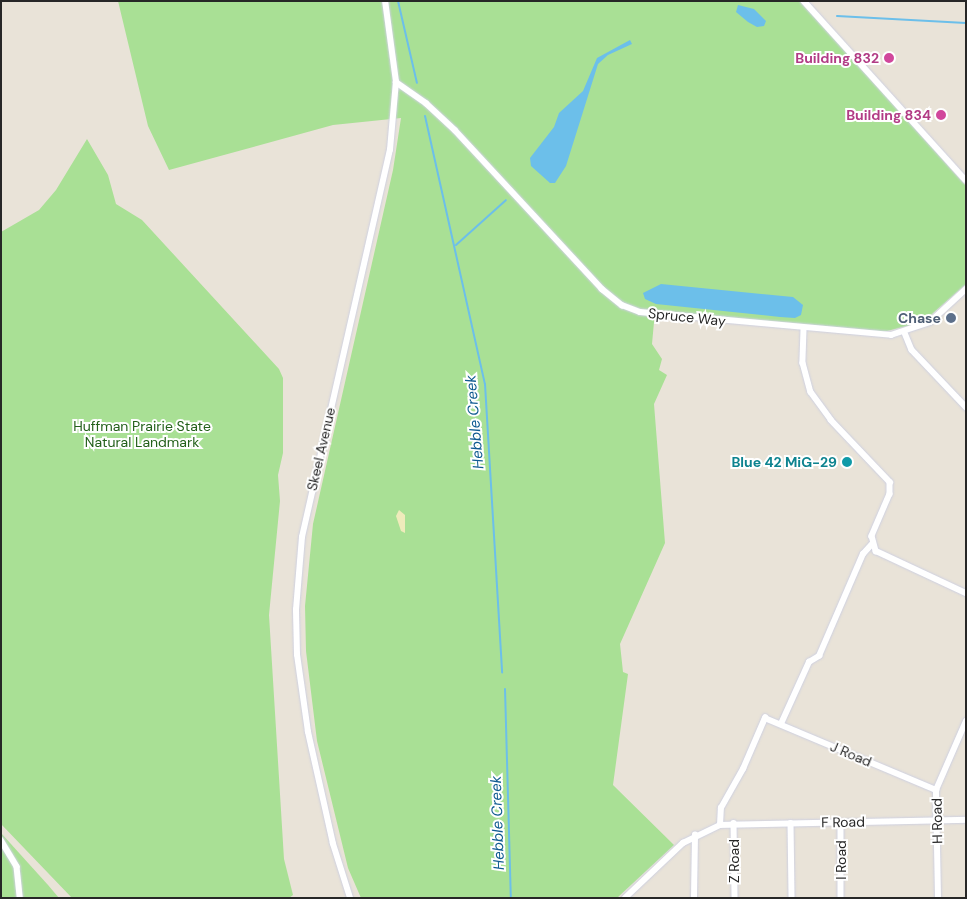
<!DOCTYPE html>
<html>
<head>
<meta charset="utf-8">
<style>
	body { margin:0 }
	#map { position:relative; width:967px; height:899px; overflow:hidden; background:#e9e3d8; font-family:"DM Sans",sans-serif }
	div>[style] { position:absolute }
	.green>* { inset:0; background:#a9e095 }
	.sand>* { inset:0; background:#efebbb }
	.water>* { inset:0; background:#6cbfea }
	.stream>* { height:2px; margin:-1px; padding:0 1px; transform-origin:1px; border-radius:1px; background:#6cbfea }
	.roads { filter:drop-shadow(0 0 1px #ced0e0) drop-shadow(0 0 1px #ced0e0) }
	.minor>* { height:5.5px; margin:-2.75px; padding:0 2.75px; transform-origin:2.75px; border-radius:2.75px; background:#fff }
	.dots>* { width:14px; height:14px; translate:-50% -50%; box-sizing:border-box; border:2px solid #fff; border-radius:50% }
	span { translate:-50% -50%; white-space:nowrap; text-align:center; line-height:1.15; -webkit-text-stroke:4px #fff; paint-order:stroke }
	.hotel-label { font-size:14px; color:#b23c85; font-weight:700 }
	.right { translate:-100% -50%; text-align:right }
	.street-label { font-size:14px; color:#272727 }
	.service-label { font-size:14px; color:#4e5e75; font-weight:700 }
	.park-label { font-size:14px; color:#23601a }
	.culture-label { font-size:14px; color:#0d838f; font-weight:700 }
	.water-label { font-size:15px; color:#105b91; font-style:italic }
	.frame { position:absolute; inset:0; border:2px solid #272727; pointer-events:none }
</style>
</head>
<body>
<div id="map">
	<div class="green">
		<div style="clip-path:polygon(118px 1px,801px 1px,966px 186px,966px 284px,923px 322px,883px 332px,655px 311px,652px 344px,662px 359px,659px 370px,667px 375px,654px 404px,665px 543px,620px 644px,623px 672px,628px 674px,613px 785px,674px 845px,617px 898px,361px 898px,348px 868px,317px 741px,306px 651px,305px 606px,313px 524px,393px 170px,401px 118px,333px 125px,169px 170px,148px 126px)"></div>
		<div style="clip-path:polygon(87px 139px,108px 175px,116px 204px,142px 220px,279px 369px,283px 378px,283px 453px,278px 475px,280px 501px,269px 615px,284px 859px,293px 895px,289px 898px,72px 898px,1px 824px,1px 232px,39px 210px,56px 190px)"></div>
		<div style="clip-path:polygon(1px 833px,48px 885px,59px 898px,1px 898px)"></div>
	</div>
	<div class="sand">
		<div style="clip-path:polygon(399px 510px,405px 515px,405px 533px,401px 531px,396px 516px)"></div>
	</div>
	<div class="water">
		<div style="clip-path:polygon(738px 5px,754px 9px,766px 21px,764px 26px,757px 27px,748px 22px,736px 12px)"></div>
		<div style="clip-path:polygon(630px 40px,632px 44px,608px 55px,598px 64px,566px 166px,555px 183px,550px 183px,531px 166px,530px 158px,554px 127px,559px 113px,583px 91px,597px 58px)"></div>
		<div style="clip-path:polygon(661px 284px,793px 297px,803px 305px,801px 315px,795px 318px,780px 317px,656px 304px,645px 299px,643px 293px)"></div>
	</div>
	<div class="stream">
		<div style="left:398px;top:1px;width:84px;rotate:77deg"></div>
		<div style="left:837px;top:16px;width:129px;rotate:3.1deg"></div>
		<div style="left:425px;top:116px;width:275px;rotate:77.4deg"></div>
		<div style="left:485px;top:384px;width:289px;rotate:86.6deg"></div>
		<div style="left:456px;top:245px;width:67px;rotate:-42deg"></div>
		<div style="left:505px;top:689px;width:209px;rotate:88.4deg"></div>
	</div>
	<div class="roads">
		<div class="minor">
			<div style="left:804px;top:1px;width:241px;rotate:47.9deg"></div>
			<div style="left:396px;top:82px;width:37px;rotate:35deg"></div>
			<div style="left:426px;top:103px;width:40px;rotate:43deg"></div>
			<div style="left:455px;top:130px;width:217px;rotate:47.2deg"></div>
			<div style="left:602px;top:289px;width:26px;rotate:39deg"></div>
			<div style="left:622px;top:305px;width:19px;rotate:21deg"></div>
			<div style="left:640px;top:312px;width:252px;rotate:5.2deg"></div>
			<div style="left:891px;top:335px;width:41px;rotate:-18.4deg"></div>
			<div style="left:930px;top:322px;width:49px;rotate:-42.5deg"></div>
			<div style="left:804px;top:330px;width:33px;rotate:92deg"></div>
			<div style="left:803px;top:363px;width:30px;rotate:75deg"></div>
			<div style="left:811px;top:392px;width:34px;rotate:54deg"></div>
			<div style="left:831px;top:420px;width:86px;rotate:46.4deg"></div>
			<div style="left:890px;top:482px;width:12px;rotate:90deg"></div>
			<div style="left:890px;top:494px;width:46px;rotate:113.2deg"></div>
			<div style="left:872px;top:536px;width:16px;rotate:75deg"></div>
			<div style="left:876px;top:551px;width:99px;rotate:25deg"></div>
			<div style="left:905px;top:333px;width:18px;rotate:68deg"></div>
			<div style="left:912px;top:350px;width:79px;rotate:46.5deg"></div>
			<div style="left:781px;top:724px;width:68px;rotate:-65.7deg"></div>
			<div style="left:809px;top:662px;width:12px;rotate:-31deg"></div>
			<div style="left:819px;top:656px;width:111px;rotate:-66.7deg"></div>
			<div style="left:863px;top:554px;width:13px;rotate:-48deg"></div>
			<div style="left:841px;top:822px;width:76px;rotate:90deg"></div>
			<div style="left:734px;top:823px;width:75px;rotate:89.2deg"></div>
			<div style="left:791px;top:823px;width:75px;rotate:89.2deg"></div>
			<div style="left:720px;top:825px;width:17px;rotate:-87deg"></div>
			<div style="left:721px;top:808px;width:45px;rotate:-60.6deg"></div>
			<div style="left:743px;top:769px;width:56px;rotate:-66.7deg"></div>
			<div style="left:765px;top:718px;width:186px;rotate:22.8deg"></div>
			<div style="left:1px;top:840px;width:31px;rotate:59deg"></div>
			<div style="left:17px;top:867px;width:31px;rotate:84deg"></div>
			<div style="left:350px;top:898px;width:57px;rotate:-107.5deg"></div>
			<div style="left:333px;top:844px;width:115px;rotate:-102.6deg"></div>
			<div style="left:308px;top:732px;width:78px;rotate:-98.1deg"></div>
			<div style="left:297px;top:655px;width:45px;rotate:-91.3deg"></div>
			<div style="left:296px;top:610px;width:73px;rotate:-85.3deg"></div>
			<div style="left:302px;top:537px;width:397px;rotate:-77.2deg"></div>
			<div style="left:390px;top:150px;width:68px;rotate:-85deg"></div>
			<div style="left:396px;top:82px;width:82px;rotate:-97.7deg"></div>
			<div style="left:625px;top:898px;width:80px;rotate:-43.5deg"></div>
			<div style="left:683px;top:843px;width:41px;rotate:-25.9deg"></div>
			<div style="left:720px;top:825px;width:246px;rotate:-1.2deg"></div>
			<div style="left:694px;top:898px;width:63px;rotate:-89.1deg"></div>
			<div style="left:938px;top:898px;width:108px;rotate:-91.1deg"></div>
			<div style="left:936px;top:790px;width:75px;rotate:-66.5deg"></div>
		</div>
	</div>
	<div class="dots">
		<div style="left:889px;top:58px;background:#d1479c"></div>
		<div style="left:941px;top:115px;background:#d1479c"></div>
		<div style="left:951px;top:318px;background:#5c6f8a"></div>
		<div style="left:847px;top:462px;background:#0f9aa8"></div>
	</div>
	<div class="hotel-label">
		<span class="right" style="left:879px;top:58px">Building 832</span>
		<span class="right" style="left:931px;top:115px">Building 834</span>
	</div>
	<div class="street-label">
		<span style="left:687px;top:317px;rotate:6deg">Spruce Way</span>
		<span style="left:321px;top:449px;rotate:-77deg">Skeel Avenue</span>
		<span style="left:851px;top:754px;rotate:23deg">J Road</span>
		<span style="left:937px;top:821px;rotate:-91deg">H Road</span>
		<span style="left:843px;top:822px;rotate:-1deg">F Road</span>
		<span style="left:841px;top:860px;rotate:-90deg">I Road</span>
		<span style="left:734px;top:861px;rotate:-90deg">Z Road</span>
	</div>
	<div class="service-label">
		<span class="right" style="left:941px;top:318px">Chase</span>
	</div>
	<div class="park-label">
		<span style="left:142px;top:434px">Huffman Prairie State<br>Natural Landmark</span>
	</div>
	<div class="culture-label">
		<span class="right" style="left:837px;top:462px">Blue 42 MiG-29</span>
	</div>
	<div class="water-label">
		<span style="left:475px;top:422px;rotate:-95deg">Hebble Creek</span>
		<span style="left:498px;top:823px;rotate:-92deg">Hebble Creek</span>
	</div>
	<div class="frame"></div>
</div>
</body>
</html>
